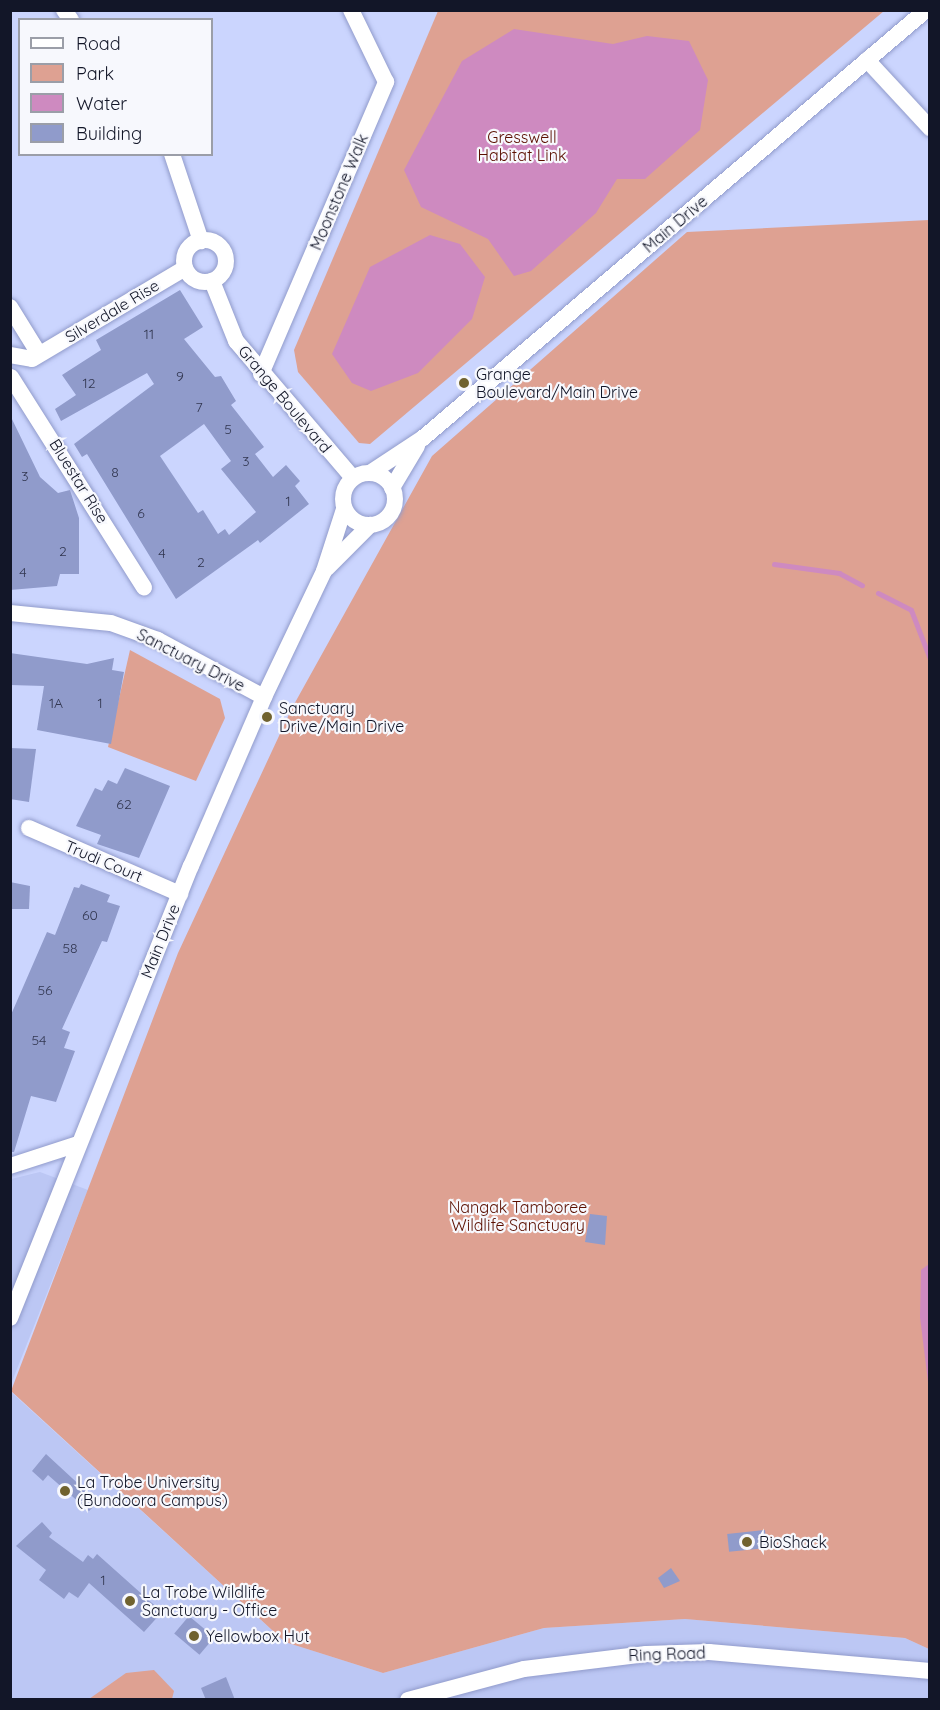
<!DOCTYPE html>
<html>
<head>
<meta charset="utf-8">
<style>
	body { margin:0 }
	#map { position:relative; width:940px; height:1710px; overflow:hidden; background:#cbd5fe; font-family:Quicksand,sans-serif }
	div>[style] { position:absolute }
	.built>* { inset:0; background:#bcc7f4 }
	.green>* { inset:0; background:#dea192 }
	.water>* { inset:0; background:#ce8ac0 }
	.stream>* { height:5px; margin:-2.5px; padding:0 2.5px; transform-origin:2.5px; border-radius:2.5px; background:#ce8ac0 }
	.building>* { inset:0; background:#909bcb; transform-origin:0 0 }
	.roads { filter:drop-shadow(0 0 2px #919bcb) drop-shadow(0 0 2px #919bcb) }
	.minor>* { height:16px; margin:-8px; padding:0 8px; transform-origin:8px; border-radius:8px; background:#fff }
	.minor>.ring { margin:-8px; padding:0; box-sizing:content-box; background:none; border:16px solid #fff; border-radius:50% }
	.dots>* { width:16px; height:16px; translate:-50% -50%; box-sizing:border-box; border:3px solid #f7f8fd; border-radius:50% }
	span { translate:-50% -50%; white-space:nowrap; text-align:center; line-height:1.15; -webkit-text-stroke:4.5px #f7f8fd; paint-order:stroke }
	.number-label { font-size:14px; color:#323751 }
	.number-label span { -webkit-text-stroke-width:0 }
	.park-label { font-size:16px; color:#5b0f00 }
	.street-label { font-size:16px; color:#121628 }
	.poi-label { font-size:16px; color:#121628 }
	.left { translate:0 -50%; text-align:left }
	.frame { position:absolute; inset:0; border:12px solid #121628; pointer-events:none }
	.legend { position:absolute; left:18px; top:18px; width:195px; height:138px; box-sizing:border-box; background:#f7f8fd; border:2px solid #9b9ea8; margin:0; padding:8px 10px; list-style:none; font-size:18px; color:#121628 }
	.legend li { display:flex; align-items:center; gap:12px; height:30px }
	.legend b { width:30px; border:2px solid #9b9ea8 }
</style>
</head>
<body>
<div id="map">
	<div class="built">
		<div style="clip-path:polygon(40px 1172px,88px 1190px,11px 1384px,11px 1179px)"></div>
		<div style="clip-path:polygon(10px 1391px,285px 1642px,383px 1673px,544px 1628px,685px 1619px,905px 1638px,929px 1649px,929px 1699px,11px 1699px)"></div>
	</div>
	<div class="green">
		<div style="clip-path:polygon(438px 11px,884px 11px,370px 444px,359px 443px,298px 372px,294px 350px)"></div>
		<div style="clip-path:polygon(929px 220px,929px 1649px,905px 1638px,685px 1619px,544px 1628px,383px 1673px,285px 1642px,11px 1391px,178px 953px,292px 708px,432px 456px,687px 232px)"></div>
		<div style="clip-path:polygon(130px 650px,220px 699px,225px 718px,196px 781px,108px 747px)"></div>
		<div style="clip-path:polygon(154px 1670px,174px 1691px,172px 1699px,89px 1699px,126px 1673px)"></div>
	</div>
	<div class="water">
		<div style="clip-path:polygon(514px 29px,613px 44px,647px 36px,689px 41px,708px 80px,700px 130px,645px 179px,617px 179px,596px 213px,531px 271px,514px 276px,488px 239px,421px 207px,404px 170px,462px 61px)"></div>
		<div style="clip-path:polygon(430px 235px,460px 244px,485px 277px,472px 319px,418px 373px,371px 391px,352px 383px,332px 354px,370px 267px)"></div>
		<div style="clip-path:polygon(929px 1264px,929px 1390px,920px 1317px,921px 1270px)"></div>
	</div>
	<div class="stream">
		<div style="left:774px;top:564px;width:66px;rotate:7.9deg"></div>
		<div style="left:839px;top:573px;width:26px;rotate:28deg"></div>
		<div style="left:878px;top:593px;width:37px;rotate:27deg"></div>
		<div style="left:911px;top:610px;width:53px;rotate:68.8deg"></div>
	</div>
	<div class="building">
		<div style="clip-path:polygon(evenodd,180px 290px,203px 327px,184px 339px,215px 377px,221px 376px,236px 401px,231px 405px,264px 447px,255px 454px,273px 477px,286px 465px,300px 481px,295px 486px,309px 504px,260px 543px,258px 540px,176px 599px,87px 454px,82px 457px,74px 444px,154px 384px,147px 373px,61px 421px,55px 409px,76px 395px,62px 375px,101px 350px,96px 340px,180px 290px,204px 424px,231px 461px,221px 469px,256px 512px,229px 535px,225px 529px,218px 534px,203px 510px,198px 513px,160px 456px,204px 424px)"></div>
		<div style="clip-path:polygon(10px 415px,40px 477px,58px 493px,70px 490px,79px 518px,79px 574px,60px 574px,57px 586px,10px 590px)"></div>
		<div style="clip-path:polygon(10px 653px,87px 664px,114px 658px,112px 670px,124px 672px,111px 744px,37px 730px,44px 686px,10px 685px)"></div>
		<div style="clip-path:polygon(10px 748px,36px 749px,29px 802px,10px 799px)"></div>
		<div style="clip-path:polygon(125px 768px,170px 786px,139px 858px,97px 844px,101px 835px,76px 826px,95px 788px,102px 791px,108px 780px,117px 784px)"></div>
		<div style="clip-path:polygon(10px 882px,30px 886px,29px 909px,10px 909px)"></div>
		<div style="clip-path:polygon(81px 884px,110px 895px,107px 902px,120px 906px,107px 942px,102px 941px,62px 1029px,70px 1032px,64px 1048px,75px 1051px,56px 1102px,31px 1096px,14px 1152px,10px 1152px,10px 1017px,47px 932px,55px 935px,74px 887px,79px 888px)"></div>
		<div style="clip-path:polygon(590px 1214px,607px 1216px,605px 1245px,585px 1242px)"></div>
		<div style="clip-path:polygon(46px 1454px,98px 1502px,89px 1511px,48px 1475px,43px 1481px,32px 1471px)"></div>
		<div style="clip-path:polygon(42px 1522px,52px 1533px,49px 1537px,83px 1562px,88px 1555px,93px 1559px,97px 1554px,162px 1612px,144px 1632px,89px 1583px,78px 1598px,69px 1592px,64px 1599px,39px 1580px,46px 1570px,16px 1546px)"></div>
		<div style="left:765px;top:1530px;width:18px;height:38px;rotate:84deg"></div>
		<div style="clip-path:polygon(671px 1568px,680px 1581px,664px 1588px,658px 1578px)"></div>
		<div style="left:189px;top:1616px;width:33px;height:23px;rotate:40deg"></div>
		<div style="clip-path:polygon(226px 1677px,235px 1700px,206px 1700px,201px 1688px)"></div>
	</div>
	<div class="roads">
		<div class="minor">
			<div style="left:64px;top:10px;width:12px;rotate:55deg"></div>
			<div style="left:867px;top:60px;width:93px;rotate:47.2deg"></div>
			<div style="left:172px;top:154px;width:92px;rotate:71.6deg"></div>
			<div class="ring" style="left:184px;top:240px;width:26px;height:26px"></div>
			<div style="left:212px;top:281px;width:65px;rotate:68.2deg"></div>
			<div style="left:236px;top:341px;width:180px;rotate:49.5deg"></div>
			<div style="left:10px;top:307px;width:55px;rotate:58.3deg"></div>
			<div style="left:10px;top:355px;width:22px;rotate:10deg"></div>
			<div style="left:32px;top:359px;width:178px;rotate:-30.7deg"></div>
			<div style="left:261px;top:374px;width:318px;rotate:-66.8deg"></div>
			<div style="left:386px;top:82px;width:80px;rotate:-115.9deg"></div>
			<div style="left:11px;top:377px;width:249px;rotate:57.7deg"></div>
			<div style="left:370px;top:473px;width:64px;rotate:-33.4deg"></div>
			<div style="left:423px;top:438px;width:660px;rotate:-40.39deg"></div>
			<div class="ring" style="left:343px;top:473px;width:36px;height:36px"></div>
			<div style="left:392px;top:488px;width:49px;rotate:-59.2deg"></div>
			<div style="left:327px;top:568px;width:61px;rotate:-45deg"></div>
			<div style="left:10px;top:613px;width:101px;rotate:5.7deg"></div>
			<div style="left:111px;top:623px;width:50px;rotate:19.9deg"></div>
			<div style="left:158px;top:640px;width:120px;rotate:28.3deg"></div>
			<div style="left:29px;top:828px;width:165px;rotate:23.6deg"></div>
			<div style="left:10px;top:1166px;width:71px;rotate:-17.9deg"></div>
			<div style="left:10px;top:1318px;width:487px;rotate:-68.2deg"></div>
			<div style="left:191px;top:866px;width:184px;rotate:-66.6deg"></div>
			<div style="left:264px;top:697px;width:140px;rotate:-64.5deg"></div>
			<div style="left:324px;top:571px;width:65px;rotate:-72.1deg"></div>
			<div style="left:408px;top:1700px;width:120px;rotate:-15deg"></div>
			<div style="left:524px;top:1669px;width:123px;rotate:-7deg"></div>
			<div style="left:646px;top:1654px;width:63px;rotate:-1.8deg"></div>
			<div style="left:709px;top:1652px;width:222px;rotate:4.9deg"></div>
		</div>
	</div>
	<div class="dots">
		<div style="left:464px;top:383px;background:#70622f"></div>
		<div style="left:267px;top:717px;background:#70622f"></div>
		<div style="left:65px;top:1491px;background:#70622f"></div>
		<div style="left:747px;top:1542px;background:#70622f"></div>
		<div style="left:130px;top:1601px;background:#70622f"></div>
		<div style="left:194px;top:1636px;background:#70622f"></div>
	</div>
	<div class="number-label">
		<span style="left:149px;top:334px">11</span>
		<span style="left:180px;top:376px">9</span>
		<span style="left:89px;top:383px">12</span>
		<span style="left:199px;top:407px">7</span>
		<span style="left:228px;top:429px">5</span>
		<span style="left:246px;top:461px">3</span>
		<span style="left:115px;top:472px">8</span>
		<span style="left:25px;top:476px">3</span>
		<span style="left:288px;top:501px">1</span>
		<span style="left:141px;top:513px">6</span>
		<span style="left:63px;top:551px">2</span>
		<span style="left:162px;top:553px">4</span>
		<span style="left:201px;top:562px">2</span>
		<span style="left:23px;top:572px">4</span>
		<span style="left:56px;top:703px">1A</span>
		<span style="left:100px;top:703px">1</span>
		<span style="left:124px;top:804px">62</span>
		<span style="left:90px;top:915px">60</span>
		<span style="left:70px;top:948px">58</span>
		<span style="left:45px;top:990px">56</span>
		<span style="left:39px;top:1040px">54</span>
		<span style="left:103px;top:1580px">1</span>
	</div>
	<div class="park-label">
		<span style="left:522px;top:146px">Gresswell<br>Habitat Link</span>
		<span style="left:518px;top:1216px">Nangak Tamboree<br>Wildlife Sanctuary</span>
	</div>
	<div class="street-label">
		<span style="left:339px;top:192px;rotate:-67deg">Moonstone Walk</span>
		<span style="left:675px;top:224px;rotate:-40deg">Main Drive</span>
		<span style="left:112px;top:311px;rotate:-31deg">Silverdale Rise</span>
		<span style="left:285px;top:399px;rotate:50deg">Grange Boulevard</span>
		<span style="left:79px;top:481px;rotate:58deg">Bluestar Rise</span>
		<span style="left:191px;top:660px;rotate:27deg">Sanctuary Drive</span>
		<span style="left:104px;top:861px;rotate:23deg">Trudi Court</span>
		<span style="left:160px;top:941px;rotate:-68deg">Main Drive</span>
		<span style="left:667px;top:1654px;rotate:-2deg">Ring Road</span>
	</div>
	<div class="poi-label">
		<span class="left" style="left:476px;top:383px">Grange<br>Boulevard/Main Drive</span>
		<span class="left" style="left:279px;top:717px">Sanctuary<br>Drive/Main Drive</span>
		<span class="left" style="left:77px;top:1491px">La Trobe University<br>(Bundoora Campus)</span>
		<span class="left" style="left:759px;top:1542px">BioShack</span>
		<span class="left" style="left:142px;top:1601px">La Trobe Wildlife<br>Sanctuary - Office</span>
		<span class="left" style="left:206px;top:1636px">Yellowbox Hut</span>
	</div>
	<div class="frame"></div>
	<ul class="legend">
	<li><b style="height:8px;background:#fff"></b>Road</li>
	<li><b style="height:16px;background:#dea192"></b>Park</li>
	<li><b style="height:16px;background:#ce8ac0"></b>Water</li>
	<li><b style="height:16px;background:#909bcb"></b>Building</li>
	</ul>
</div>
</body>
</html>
